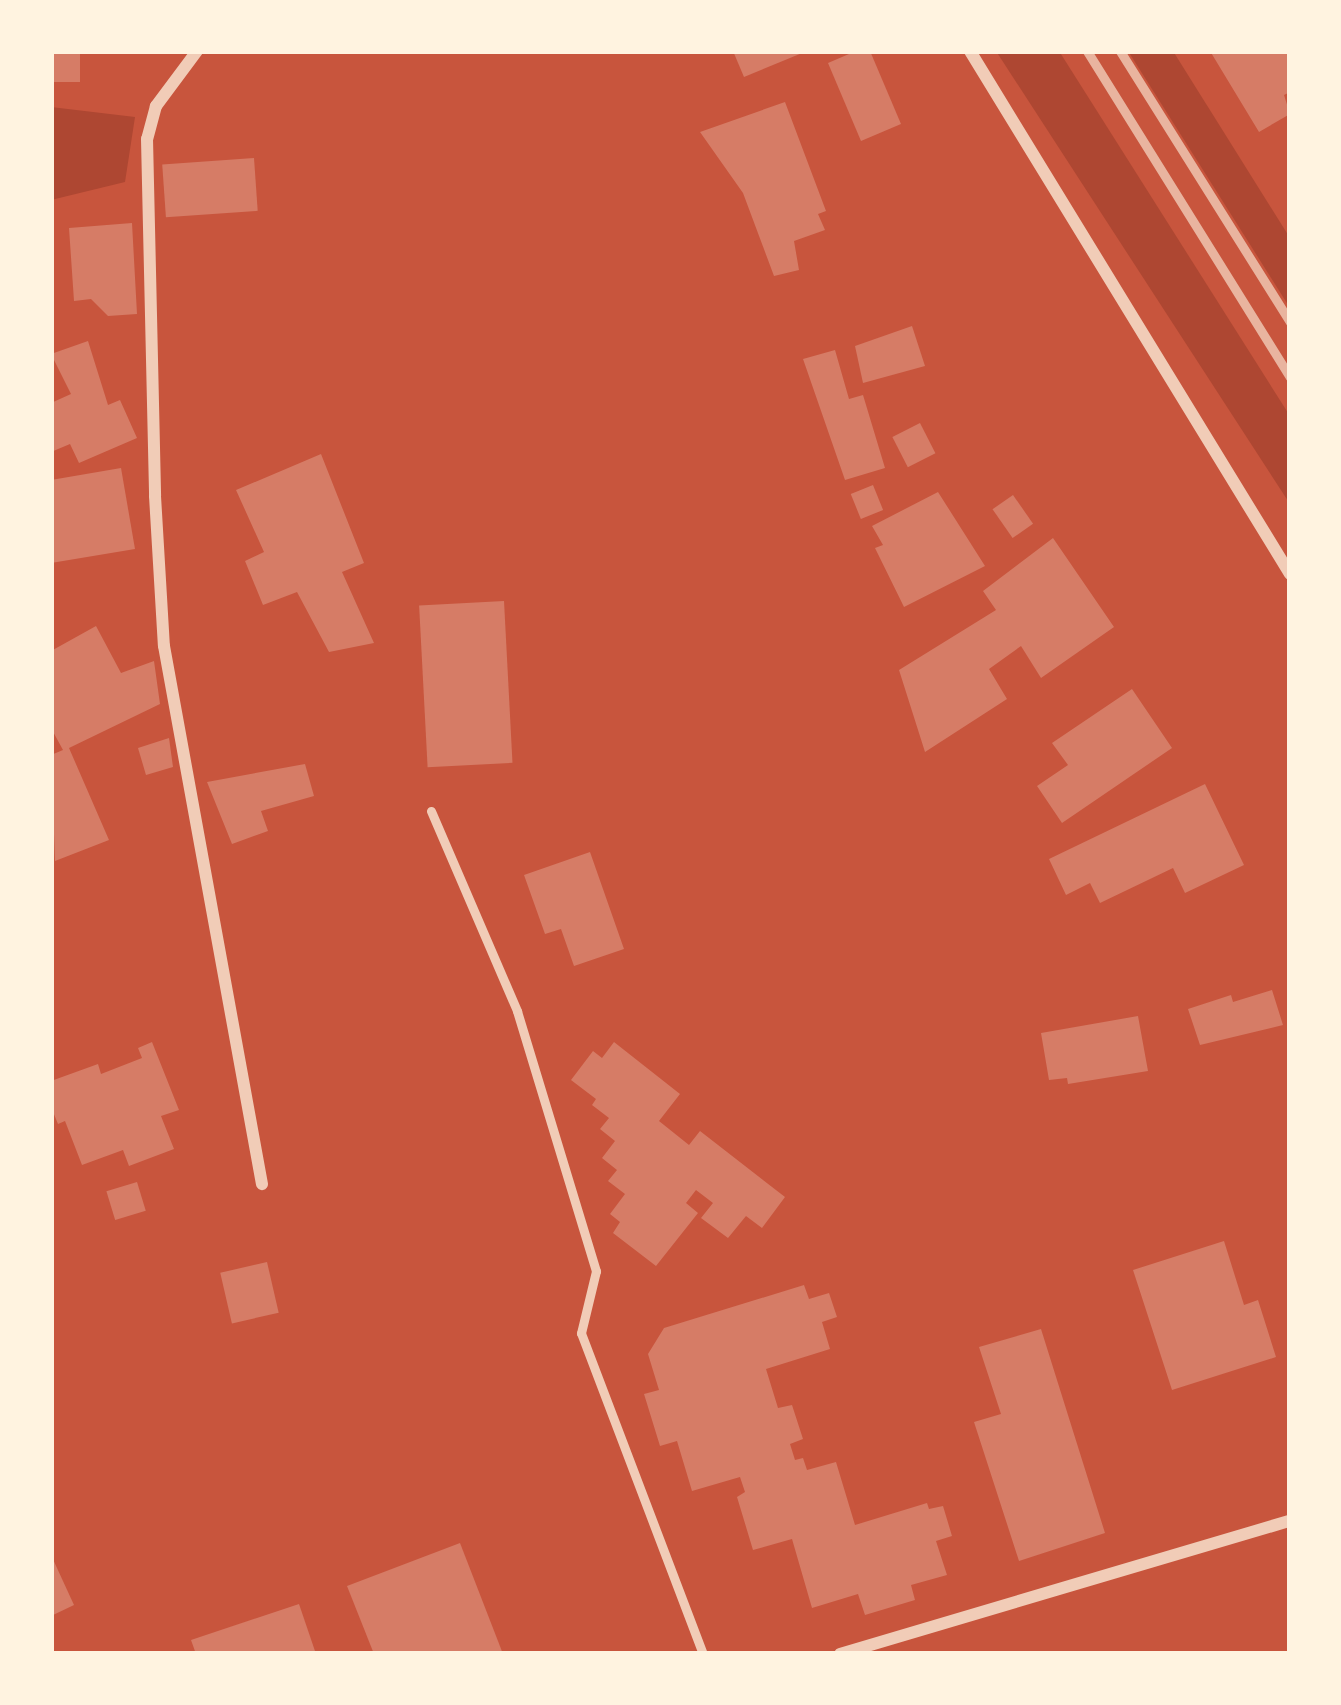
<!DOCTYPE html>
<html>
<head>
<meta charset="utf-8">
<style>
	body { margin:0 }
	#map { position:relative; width:1341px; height:1705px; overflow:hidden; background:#c8553d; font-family:Manrope,sans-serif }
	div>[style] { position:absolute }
	.green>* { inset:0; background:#ae4732 }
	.building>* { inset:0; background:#d67c66; transform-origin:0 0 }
	.service>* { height:9px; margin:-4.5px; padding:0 4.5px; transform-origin:4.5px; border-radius:4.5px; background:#f1ccb7 }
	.minor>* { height:12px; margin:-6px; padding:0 6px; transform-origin:6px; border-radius:6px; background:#f1ccb7 }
	.rail>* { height:9px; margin:-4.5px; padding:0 4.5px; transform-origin:4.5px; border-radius:4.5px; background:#e9b49f }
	span { translate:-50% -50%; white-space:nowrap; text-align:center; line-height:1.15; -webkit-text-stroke:12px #fff3e0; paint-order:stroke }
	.frame { position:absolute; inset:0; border:54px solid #fff3e0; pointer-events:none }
</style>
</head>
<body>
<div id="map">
	<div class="green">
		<div style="clip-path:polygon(996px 51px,1059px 51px,1290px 416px,1290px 504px)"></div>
		<div style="clip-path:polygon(1128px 51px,1173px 51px,1290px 238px,1290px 308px)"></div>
		<div style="clip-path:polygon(51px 107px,135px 117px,125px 182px,51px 200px)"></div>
	</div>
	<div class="building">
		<div style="left:51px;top:51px;width:29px;height:31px"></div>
		<div style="clip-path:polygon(733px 51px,807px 51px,744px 77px)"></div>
		<div style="clip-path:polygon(856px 51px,870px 51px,901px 124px,861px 141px,828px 63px)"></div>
		<div style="clip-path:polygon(1210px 51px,1290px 51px,1290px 92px,1284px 95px,1290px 114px,1259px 132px)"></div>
		<div style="clip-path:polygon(785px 102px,826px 211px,818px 214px,825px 230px,794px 241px,799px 270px,774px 276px,743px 193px,700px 132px)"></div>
		<div style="left:254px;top:158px;width:53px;height:92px;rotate:86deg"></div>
		<div style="clip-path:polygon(132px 223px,137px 314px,108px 316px,91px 299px,74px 301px,69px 228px)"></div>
		<div style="clip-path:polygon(912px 326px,925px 366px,863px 383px,855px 346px)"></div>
		<div style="clip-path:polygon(88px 341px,108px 405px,120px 400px,137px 438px,79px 463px,70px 444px,51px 452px,51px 403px,71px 394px,51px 354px)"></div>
		<div style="clip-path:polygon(835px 350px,849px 399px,863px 395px,885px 468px,845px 480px,803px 359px)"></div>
		<div style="left:920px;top:423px;width:34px;height:31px;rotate:63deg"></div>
		<div style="clip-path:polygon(321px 454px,364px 563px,342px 572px,374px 643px,329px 652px,297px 592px,263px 605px,245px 561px,264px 552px,236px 490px)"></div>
		<div style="clip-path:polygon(121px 468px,135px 549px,51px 563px,51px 480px)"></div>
		<div style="left:873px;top:485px;width:27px;height:24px;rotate:68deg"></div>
		<div style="clip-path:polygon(938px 492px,985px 566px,904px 607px,875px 548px,883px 545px,872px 526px)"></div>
		<div style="left:1013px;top:495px;width:35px;height:25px;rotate:55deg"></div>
		<div style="clip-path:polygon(1053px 538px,1114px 627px,1041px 678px,1021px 646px,989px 669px,1007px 699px,925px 752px,899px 670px,996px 610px,983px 591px)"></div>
		<div style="left:504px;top:601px;width:162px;height:85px;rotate:87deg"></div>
		<div style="clip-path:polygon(96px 626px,121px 673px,154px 661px,160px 704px,69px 748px,109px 840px,55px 861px,51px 755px,63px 750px,51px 728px,51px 651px)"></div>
		<div style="clip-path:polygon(1132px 689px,1172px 748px,1062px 823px,1037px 786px,1068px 765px,1052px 743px)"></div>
		<div style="clip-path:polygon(169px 738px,173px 767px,146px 775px,138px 748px)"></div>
		<div style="clip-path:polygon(305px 764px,314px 796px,261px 811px,268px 831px,232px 844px,207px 782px)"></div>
		<div style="clip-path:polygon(1205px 784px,1244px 865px,1185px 893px,1173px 868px,1100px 903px,1090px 883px,1066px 895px,1049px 859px)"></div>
		<div style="clip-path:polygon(590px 852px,624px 949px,574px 966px,561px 929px,545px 934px,524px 875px)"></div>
		<div style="clip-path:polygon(1272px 990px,1283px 1025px,1200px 1045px,1188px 1009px,1231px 995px,1233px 1002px)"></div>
		<div style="clip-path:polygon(1138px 1016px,1148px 1071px,1068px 1084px,1067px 1078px,1049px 1080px,1041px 1033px)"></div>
		<div style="clip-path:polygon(152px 1042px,179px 1110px,161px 1116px,174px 1149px,129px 1166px,123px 1150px,82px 1165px,65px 1121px,58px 1124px,51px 1107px,51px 1081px,98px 1064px,101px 1074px,142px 1058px,138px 1048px)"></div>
		<div style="clip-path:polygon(614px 1042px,680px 1094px,659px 1121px,689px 1145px,700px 1131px,785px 1197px,762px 1228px,746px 1216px,728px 1238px,701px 1218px,713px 1203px,696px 1190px,686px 1203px,698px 1213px,656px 1266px,613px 1233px,620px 1222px,610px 1214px,625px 1194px,608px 1181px,617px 1170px,602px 1158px,615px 1141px,600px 1129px,609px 1118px,592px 1105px,596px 1099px,571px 1080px,593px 1051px,602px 1058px)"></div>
		<div style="left:137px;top:1182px;width:30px;height:32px;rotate:73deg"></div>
		<div style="clip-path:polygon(1224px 1241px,1244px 1305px,1258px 1300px,1276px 1357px,1172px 1390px,1133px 1270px)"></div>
		<div style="left:267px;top:1262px;width:52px;height:48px;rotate:77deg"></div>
		<div style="clip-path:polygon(804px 1285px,809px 1299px,829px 1293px,837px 1317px,822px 1322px,830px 1349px,766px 1369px,778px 1408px,792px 1405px,803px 1439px,790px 1444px,795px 1460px,803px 1458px,807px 1470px,836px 1462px,855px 1525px,927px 1503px,929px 1509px,943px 1506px,952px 1536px,936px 1541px,947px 1575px,911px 1585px,915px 1600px,865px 1615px,858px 1594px,812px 1608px,792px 1539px,753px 1550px,737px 1497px,745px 1492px,740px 1477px,692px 1491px,677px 1441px,660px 1446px,644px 1394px,659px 1390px,648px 1354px,664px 1328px)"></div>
		<div style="clip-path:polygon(1041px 1329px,1105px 1533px,1019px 1561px,974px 1422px,1001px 1414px,979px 1347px)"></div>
		<div style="clip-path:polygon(460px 1543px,503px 1654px,374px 1654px,347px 1586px)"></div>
		<div style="clip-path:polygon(51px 1555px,74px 1605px,51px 1616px)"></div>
		<div style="clip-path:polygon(299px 1604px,316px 1654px,196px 1654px,191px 1640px)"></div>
	</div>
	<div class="service">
		<div style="left:431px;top:811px;width:218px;rotate:66.7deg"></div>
		<div style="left:517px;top:1011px;width:272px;rotate:73.1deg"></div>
		<div style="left:596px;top:1271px;width:64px;rotate:103.6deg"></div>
		<div style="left:581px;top:1333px;width:343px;rotate:69.2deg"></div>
	</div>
	<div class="minor">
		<div style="left:197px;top:51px;width:69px;rotate:126.7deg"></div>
		<div style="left:156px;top:106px;width:34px;rotate:105deg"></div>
		<div style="left:147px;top:139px;width:357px;rotate:88.7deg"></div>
		<div style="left:155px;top:496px;width:150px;rotate:86.6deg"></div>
		<div style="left:164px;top:646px;width:547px;rotate:79.68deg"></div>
		<div style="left:970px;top:51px;width:613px;rotate:58.54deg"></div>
		<div style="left:840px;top:1654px;width:469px;rotate:-16.5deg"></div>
	</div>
	<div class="rail">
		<div style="left:1087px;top:51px;width:384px;rotate:58.1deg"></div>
		<div style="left:1120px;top:51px;width:320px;rotate:57.9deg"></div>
	</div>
	<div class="frame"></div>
</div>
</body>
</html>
